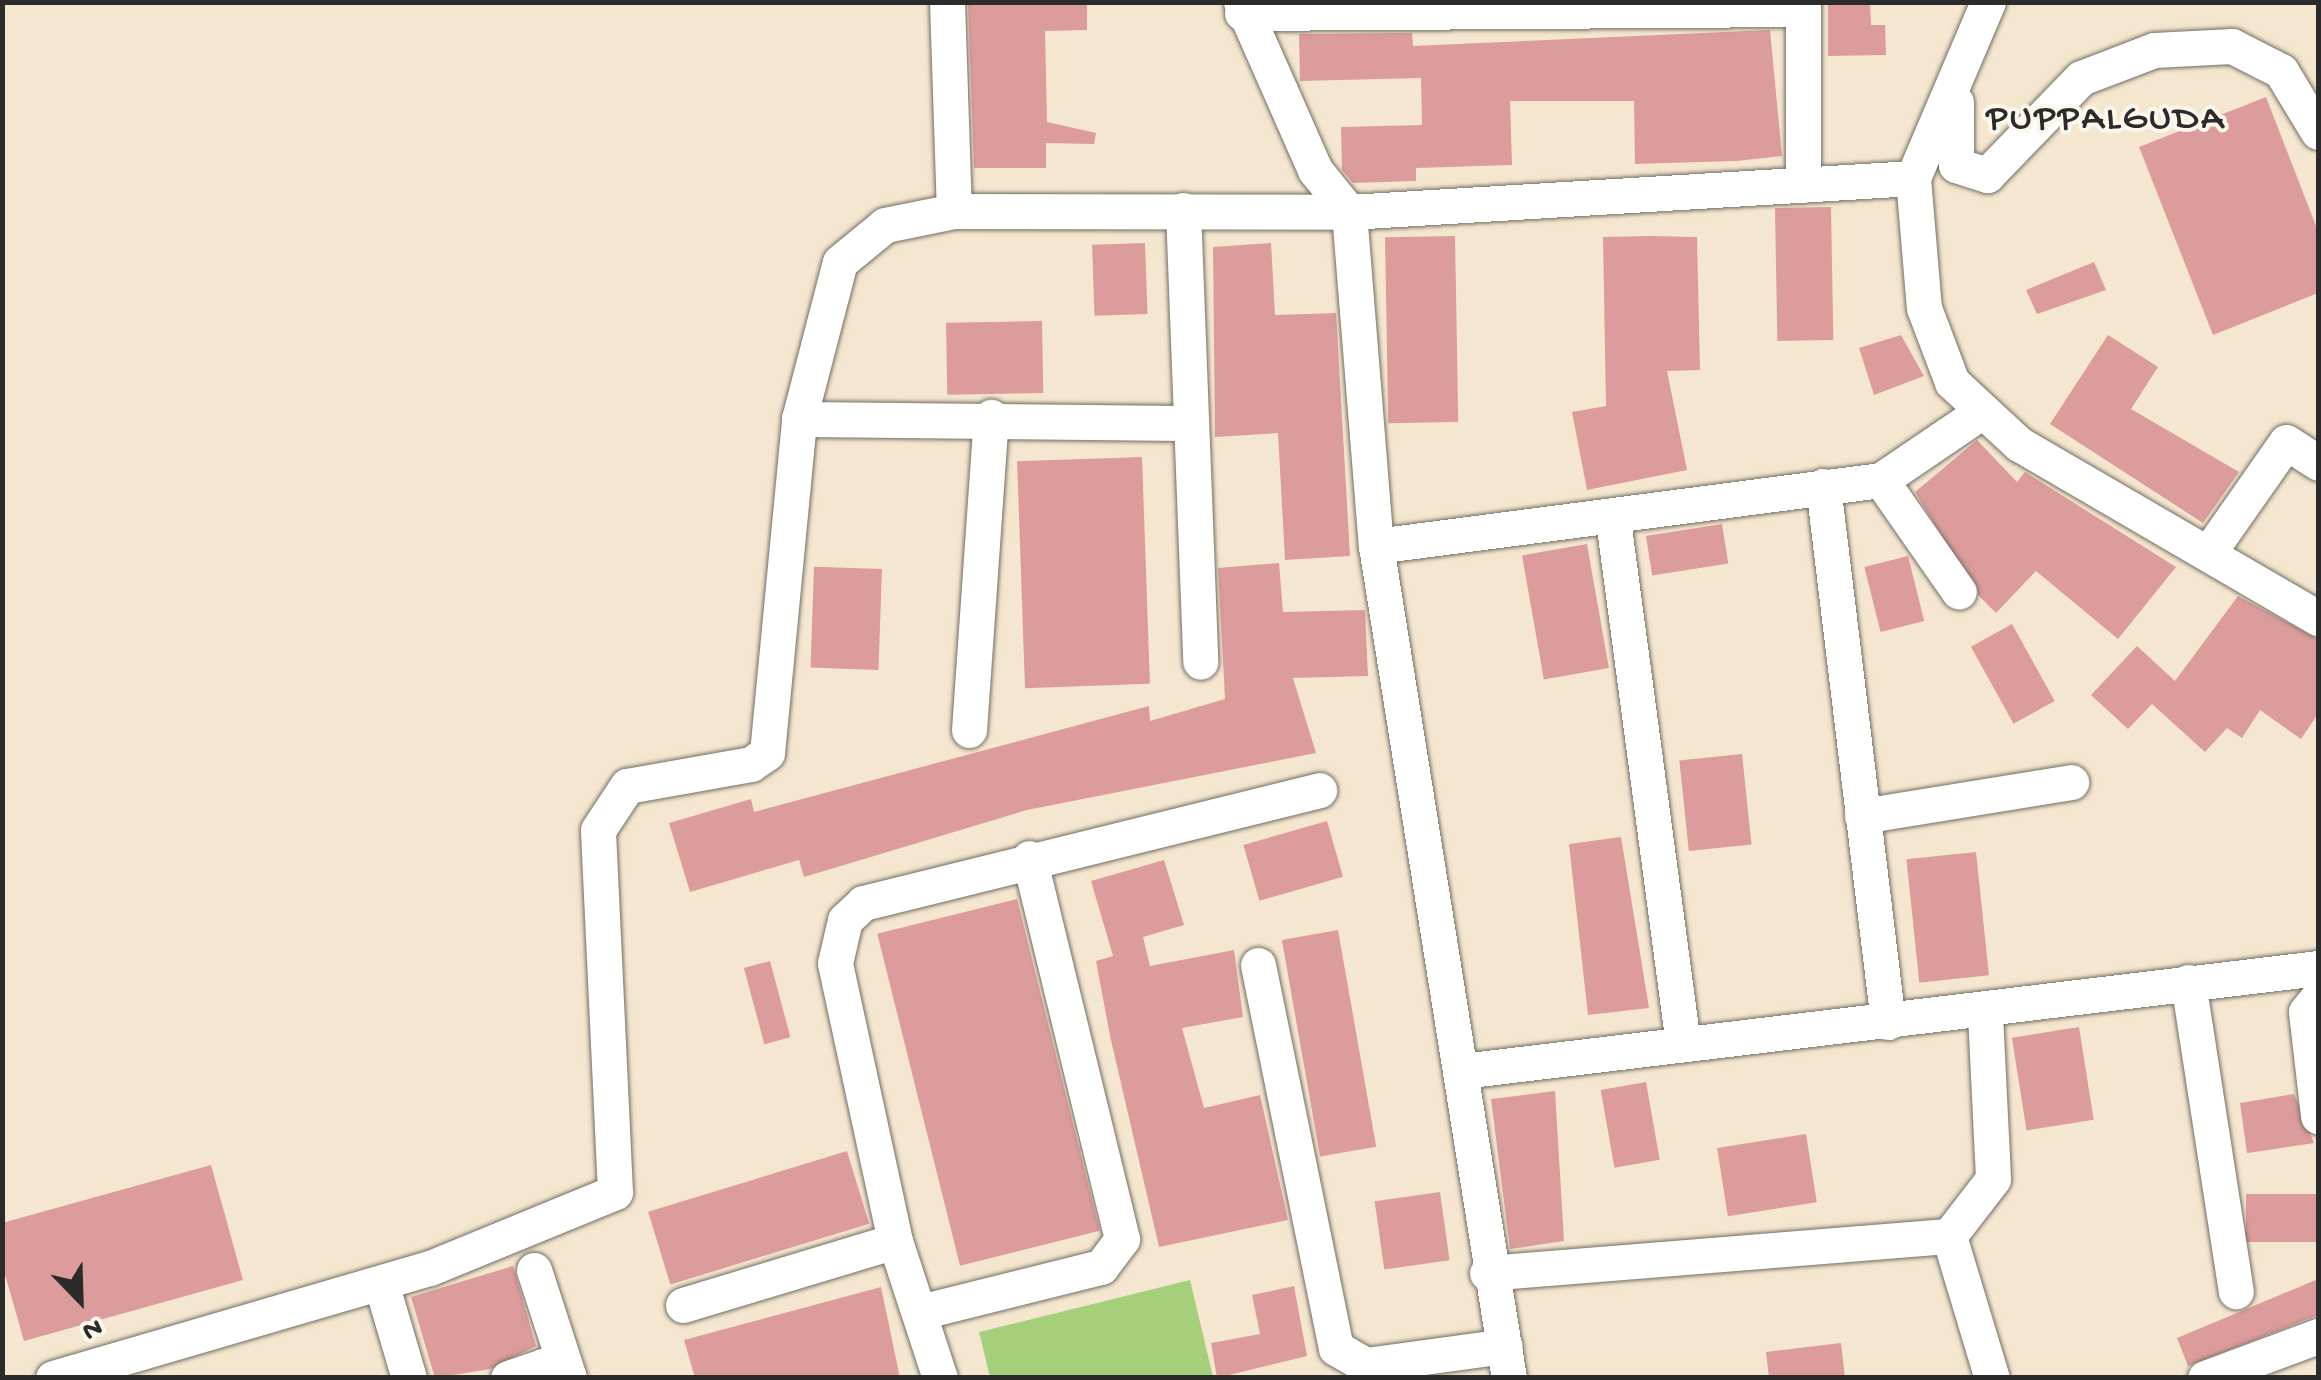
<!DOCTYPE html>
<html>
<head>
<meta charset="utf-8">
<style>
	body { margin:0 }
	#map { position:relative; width:2321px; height:1380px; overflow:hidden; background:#f5e7cf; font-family:"Gochi Hand",sans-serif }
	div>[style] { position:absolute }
	.green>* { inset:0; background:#a5cf7b }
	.building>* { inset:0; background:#dc9c9b; transform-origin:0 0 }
	.roads { filter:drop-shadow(0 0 2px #726d64) drop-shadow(0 0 2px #726d64) }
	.minor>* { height:35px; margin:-17.5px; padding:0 17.5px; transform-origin:17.5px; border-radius:17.5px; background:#fff }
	span { translate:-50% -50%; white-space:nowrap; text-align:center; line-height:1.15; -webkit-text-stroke:8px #fbf7ec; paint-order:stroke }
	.neighbourhood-label { font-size:38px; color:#2b2b2b; letter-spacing:2.5px }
	.frame { position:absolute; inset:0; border:5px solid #2b2b2b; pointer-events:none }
	.north { position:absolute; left:30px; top:1250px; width:100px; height:100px; -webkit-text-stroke:8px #fbf7ec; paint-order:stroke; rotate:157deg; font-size:28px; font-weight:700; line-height:40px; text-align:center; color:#2b2b2b }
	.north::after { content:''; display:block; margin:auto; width:35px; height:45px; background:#2b2b2b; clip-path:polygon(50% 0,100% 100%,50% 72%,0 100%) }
</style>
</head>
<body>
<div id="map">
	<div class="green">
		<div style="clip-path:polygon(1190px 1280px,1213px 1377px,990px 1377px,979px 1332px)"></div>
	</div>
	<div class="building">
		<div style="clip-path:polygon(968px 2px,1087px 2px,1087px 30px,1045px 31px,1047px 122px,1096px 133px,1094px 144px,1046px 143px,1046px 168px,974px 168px)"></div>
		<div style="clip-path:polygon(1828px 2px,1870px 2px,1871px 25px,1885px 25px,1886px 55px,1828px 56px)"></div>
		<div style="clip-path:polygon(1770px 30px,1782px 156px,1736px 161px,1635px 164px,1634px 101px,1510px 101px,1512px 165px,1416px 168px,1416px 181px,1353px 183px,1342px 170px,1341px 127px,1422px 125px,1421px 78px,1300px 81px,1299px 34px,1412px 33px,1413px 46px)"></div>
		<div style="clip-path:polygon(2266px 97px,2318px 231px,2318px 293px,2213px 335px,2139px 147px)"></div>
		<div style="left:1831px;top:207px;width:133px;height:56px;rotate:89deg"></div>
		<div style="left:1455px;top:236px;width:186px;height:70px;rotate:89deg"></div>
		<div style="clip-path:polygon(1649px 236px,1697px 237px,1700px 370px,1667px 371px,1687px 470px,1587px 490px,1572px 412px,1606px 406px,1603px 237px)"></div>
		<div style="left:1145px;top:243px;width:71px;height:53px;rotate:88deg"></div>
		<div style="clip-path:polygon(1271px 243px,1275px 315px,1336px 313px,1350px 556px,1285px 560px,1278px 433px,1215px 437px,1213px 247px)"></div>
		<div style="clip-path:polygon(2094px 262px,2106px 290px,2037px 314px,2026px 290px)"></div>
		<div style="left:1042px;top:321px;width:72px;height:96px;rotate:89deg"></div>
		<div style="clip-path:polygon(1901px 335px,1924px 376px,1874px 395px,1859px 348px)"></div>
		<div style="clip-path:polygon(2108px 335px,2158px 367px,2131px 409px,2239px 472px,2203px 523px,2050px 424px)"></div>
		<div style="clip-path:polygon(1977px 440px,2017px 482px,2025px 472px,2176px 567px,2118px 639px,2036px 571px,1996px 613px,1979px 596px,1915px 492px)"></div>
		<div style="left:1142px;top:457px;width:227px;height:125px;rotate:88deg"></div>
		<div style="left:1722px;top:524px;width:40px;height:77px;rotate:81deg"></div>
		<div style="left:1587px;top:544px;width:126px;height:66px;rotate:80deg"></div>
		<div style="left:1908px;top:556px;width:67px;height:45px;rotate:76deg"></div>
		<div style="clip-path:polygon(1279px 563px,1283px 612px,1365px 610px,1368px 676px,1293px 678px,1316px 753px,1027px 810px,804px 877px,799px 860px,690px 892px,669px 823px,751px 799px,754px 812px,1149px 706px,1150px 721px,1225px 699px,1218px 568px)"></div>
		<div style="left:882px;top:569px;width:101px;height:68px;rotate:92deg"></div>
		<div style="clip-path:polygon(2238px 596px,2318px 639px,2318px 714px,2301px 739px,2260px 710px,2242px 738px,2227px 728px,2205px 752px,2152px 704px,2128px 729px,2091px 695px,2137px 646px,2175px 681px)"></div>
		<div style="left:2012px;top:624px;width:88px;height:47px;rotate:61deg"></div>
		<div style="left:1742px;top:754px;width:91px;height:63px;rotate:84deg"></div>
		<div style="left:1327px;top:821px;width:58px;height:87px;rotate:74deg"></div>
		<div style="clip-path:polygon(1621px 837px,1649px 1008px,1588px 1015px,1569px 844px)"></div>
		<div style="left:1976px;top:852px;width:124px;height:70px;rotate:84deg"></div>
		<div style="clip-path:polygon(1164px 860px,1184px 925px,1143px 937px,1150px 966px,1234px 950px,1243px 1017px,1182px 1028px,1204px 1108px,1260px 1095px,1288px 1220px,1159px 1247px,1110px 1036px,1096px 961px,1113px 956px,1091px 881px)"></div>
		<div style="left:1017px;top:899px;width:342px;height:144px;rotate:76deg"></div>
		<div style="left:1338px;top:930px;width:220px;height:57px;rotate:80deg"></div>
		<div style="left:770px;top:961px;width:79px;height:27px;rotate:75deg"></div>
		<div style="left:2079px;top:1027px;width:94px;height:68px;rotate:81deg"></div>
		<div style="left:1646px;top:1082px;width:79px;height:46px;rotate:80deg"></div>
		<div style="clip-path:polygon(1555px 1091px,1564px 1241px,1510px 1249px,1491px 1099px)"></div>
		<div style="clip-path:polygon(2294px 1094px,2314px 1143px,2247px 1153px,2240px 1103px)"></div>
		<div style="left:1806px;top:1134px;width:69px;height:90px;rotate:81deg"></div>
		<div style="left:847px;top:1151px;width:76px;height:208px;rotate:73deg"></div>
		<div style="clip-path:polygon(211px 1165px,243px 1280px,24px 1341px,2px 1264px,2px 1223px)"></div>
		<div style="left:1440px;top:1192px;width:69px;height:66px;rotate:82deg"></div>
		<div style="left:2318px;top:1194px;width:48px;height:72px;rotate:90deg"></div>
		<div style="clip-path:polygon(513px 1266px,536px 1346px,490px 1369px,435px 1378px,411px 1297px)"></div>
		<div style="clip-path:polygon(2318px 1279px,2318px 1315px,2188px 1366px,2177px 1338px)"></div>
		<div style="clip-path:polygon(1294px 1286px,1307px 1356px,1217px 1378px,1211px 1343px,1260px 1334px,1252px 1295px)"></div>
		<div style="clip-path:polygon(881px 1287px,900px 1378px,695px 1378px,684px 1340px)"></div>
		<div style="clip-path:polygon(1841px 1343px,1845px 1378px,1769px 1378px,1766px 1352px)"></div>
	</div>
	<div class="roads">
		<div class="minor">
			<div style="left:947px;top:2px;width:209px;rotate:88.1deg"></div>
			<div style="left:954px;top:211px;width:395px;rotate:0.1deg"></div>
			<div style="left:1349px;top:212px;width:565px;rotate:-3.45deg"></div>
			<div style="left:1241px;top:2px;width:184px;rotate:66.2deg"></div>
			<div style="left:1315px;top:170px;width:54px;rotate:51deg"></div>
			<div style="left:1349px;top:212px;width:335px;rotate:85.4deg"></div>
			<div style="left:1376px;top:546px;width:843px;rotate:80.92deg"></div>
			<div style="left:1988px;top:2px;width:191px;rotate:113.1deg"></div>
			<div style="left:1913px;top:178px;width:130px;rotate:85.2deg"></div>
			<div style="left:1924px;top:308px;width:79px;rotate:69.3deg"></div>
			<div style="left:1952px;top:382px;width:91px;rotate:42.8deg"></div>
			<div style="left:2019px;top:444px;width:346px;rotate:30.2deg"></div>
			<div style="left:1242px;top:13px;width:561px;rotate:-0.41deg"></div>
			<div style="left:1956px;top:102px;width:63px;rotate:90deg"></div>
			<div style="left:1956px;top:165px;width:33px;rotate:18deg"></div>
			<div style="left:1987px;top:175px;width:135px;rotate:-45.9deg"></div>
			<div style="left:2081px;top:78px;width:78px;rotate:-21deg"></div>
			<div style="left:2154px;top:50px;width:78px;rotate:-2.9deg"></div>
			<div style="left:2232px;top:46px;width:55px;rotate:27deg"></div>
			<div style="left:2281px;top:71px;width:71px;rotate:58.8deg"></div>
			<div style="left:1803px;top:185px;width:183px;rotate:-90deg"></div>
			<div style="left:1183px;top:210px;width:452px;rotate:87.8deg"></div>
			<div style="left:799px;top:419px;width:162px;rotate:-75.4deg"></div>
			<div style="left:840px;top:262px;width:58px;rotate:-39.4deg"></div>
			<div style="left:885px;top:225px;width:70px;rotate:-11.5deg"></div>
			<div style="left:1881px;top:480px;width:136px;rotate:55.1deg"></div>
			<div style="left:1823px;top:486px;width:540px;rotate:83.09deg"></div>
			<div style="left:1613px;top:520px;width:529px;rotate:82.39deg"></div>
			<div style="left:1376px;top:546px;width:509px;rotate:-7.45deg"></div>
			<div style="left:1881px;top:480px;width:117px;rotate:-34.2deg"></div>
			<div style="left:2209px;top:552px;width:134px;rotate:-55deg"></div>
			<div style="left:2286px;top:442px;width:38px;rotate:33deg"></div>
			<div style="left:969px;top:730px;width:314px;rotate:-86deg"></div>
			<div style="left:1862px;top:816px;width:212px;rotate:-9.2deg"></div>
			<div style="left:1258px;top:965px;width:391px;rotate:78.5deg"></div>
			<div style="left:1336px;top:1348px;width:34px;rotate:30deg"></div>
			<div style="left:1366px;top:1365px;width:140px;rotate:-7.8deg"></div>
			<div style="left:2188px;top:982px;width:313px;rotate:81.2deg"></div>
			<div style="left:2318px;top:997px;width:19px;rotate:129deg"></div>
			<div style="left:2306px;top:1012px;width:105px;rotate:83.4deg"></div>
			<div style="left:1985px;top:1014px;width:165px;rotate:87.2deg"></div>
			<div style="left:1993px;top:1179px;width:72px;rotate:127.7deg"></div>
			<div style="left:1949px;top:1236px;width:148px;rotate:73.2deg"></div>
			<div style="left:1462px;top:1071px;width:862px;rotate:-6.86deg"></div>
			<div style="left:534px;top:1270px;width:114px;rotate:72deg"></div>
			<div style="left:1487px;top:1273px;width:463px;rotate:-4.6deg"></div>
			<div style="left:381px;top:1283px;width:99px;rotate:73.6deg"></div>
			<div style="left:683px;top:1305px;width:221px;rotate:-16.8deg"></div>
			<div style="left:920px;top:1312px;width:187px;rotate:-14deg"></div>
			<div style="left:1101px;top:1267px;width:35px;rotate:-53deg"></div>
			<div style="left:1122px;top:1239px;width:392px;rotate:-103.7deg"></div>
			<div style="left:53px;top:1378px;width:393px;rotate:-16.3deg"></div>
			<div style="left:430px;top:1268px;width:200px;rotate:-22.3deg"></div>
			<div style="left:615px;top:1192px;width:362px;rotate:-92.7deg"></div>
			<div style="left:598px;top:830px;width:53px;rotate:-56.6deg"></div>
			<div style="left:627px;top:786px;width:126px;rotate:-10.1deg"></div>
			<div style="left:751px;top:764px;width:19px;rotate:-35deg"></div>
			<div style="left:767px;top:753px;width:336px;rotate:-84.5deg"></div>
			<div style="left:799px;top:419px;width:389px;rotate:0.6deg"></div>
			<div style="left:508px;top:1378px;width:37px;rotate:-19deg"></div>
			<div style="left:543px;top:1366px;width:19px;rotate:39deg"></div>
			<div style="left:940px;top:1378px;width:144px;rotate:-108.2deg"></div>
			<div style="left:895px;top:1241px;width:284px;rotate:-102.2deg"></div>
			<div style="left:835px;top:963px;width:44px;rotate:-76.9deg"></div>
			<div style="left:845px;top:920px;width:25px;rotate:-43deg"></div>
			<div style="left:863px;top:903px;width:470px;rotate:-13.9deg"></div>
			<div style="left:2205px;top:1378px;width:121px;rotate:-20.4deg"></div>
		</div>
	</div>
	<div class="neighbourhood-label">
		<span style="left:2106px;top:121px">PUPPALGUDA</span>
	</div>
	<div class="frame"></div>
	<div class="north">N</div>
</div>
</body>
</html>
